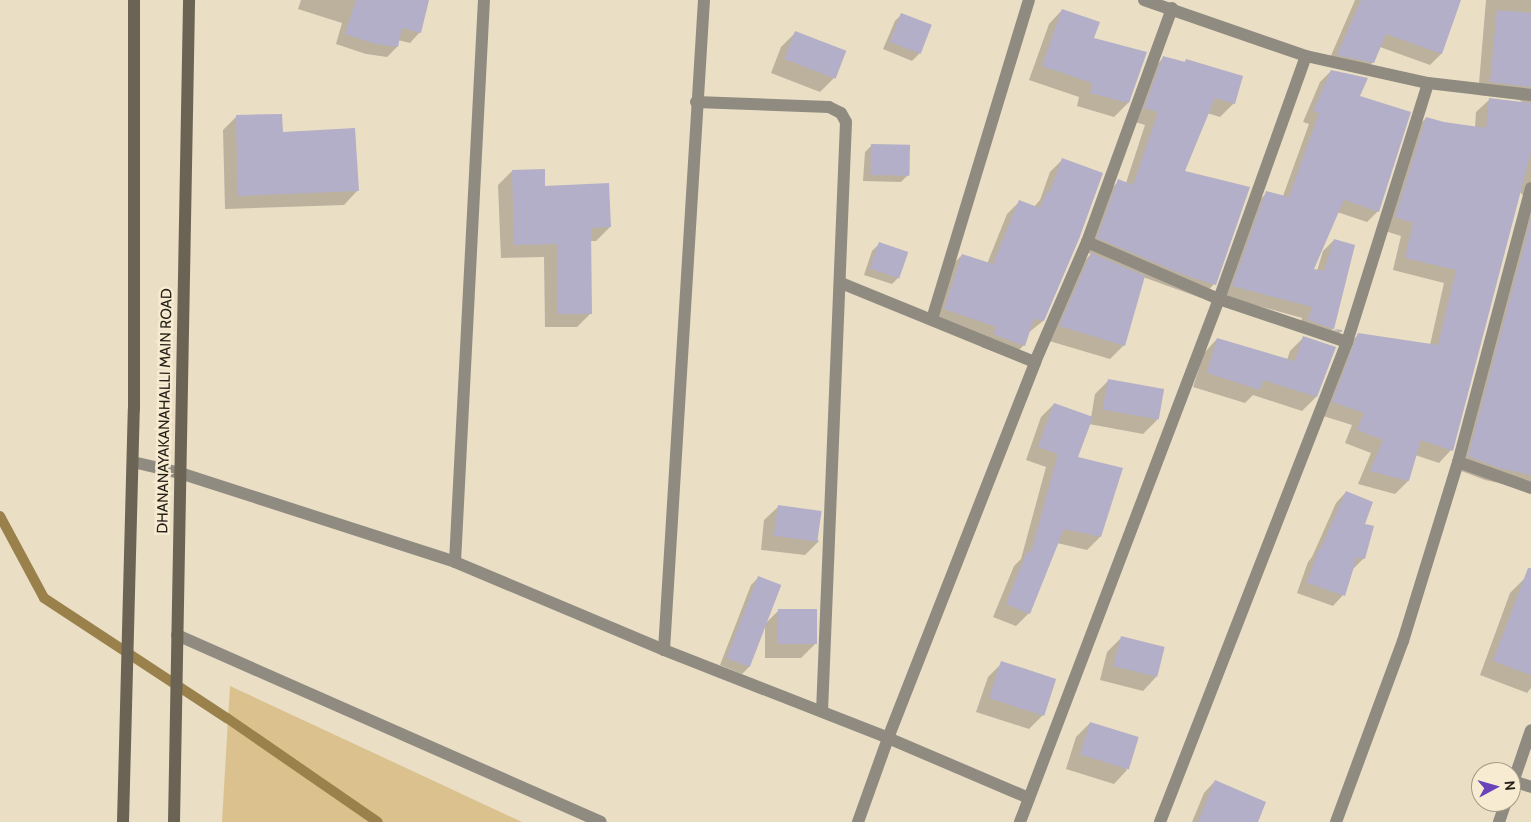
<!DOCTYPE html>
<html>
<head>
<meta charset="utf-8">
<style>
	body { margin:0 }
	#map { position:relative; width:1531px; height:822px; overflow:hidden; background:#eadec5; font-family:Cabin,sans-serif }
	div>[style] { position:absolute }
	.green>* { inset:0; background:#dac18e }
	.shadow>* { inset:0; background:#0003 }
	.stream>* { height:10px; margin:-5px; padding:0 5px; transform-origin:5px; border-radius:5px; background:#9a814c }
	.building>* { inset:0; background:#b3afc8; transform-origin:0 0 }
	.street>* { height:12px; margin:-6px; padding:0 6px; transform-origin:6px; border-radius:6px; background:#908b81 }
	.secondary>* { height:12px; margin:-6px; padding:0 6px; transform-origin:6px; border-radius:6px; background:#6b6455 }
	span { translate:-50% -50%; white-space:nowrap; text-align:center; line-height:1.15; -webkit-text-stroke:5px #f7ebd2; paint-order:stroke }
	.street-label { font-size:15px; color:#252017 }
	.north { position:absolute; left:1471px; top:762px; width:50px; height:50px; box-sizing:border-box; background:#f7ebd2; border:1px solid #a39a87; border-radius:50%; rotate:84deg; font-size:14px; font-weight:700; line-height:20px; text-align:center; color:#252017 }
	.north::after { content:''; display:block; margin:auto; width:18px; height:22px; background:#6a43bb; clip-path:polygon(50% 0,100% 100%,50% 72%,0 100%) }
</style>
</head>
<body>
<div id="map">
	<div class="green">
		<div style="clip-path:polygon(230px 686px,522px 822px,222px 822px)"></div>
	</div>
	<div class="shadow">
		<div style="clip-path:polygon(301px 0,427px 0,420px 32px,410px 43px,398px 40px,397px 47px,387px 57px,366px 54px,336px 44px,342px 23px,298px 9px)"></div>
		<div style="clip-path:polygon(1355px 0,1460px 0,1441px 54px,1430px 65px,1380px 47px,1373px 62px,1362px 73px,1327px 65px)"></div>
		<div style="clip-path:polygon(1486px 0,1531px 0,1531px 490px,1485px 480px,1456px 469px,1526px 199px,1520px 192px,1451px 450px,1439px 463px,1415px 455px,1408px 481px,1395px 494px,1358px 484px,1371px 453px,1345px 443px,1352px 425px,1320px 415px,1346px 347px,1359px 334px,1430px 345px,1444px 283px,1393px 270px,1401px 236px,1382px 230px,1413px 131px,1426px 118px,1443px 123px,1475px 128px,1476px 112px,1489px 100px,1525px 104px,1519px 100px,1478px 95px)"></div>
		<div style="clip-path:polygon(1062px 10px,1093px 39px,1146px 53px,1128px 103px,1114px 117px,1077px 106px,1079px 97px,1029px 80px,1049px 24px)"></div>
		<div style="clip-path:polygon(902px 14px,930px 26px,919px 54px,912px 61px,883px 49px,895px 21px)"></div>
		<div style="clip-path:polygon(795px 33px,834px 78px,820px 92px,771px 73px,781px 47px)"></div>
		<div style="clip-path:polygon(1163px 58px,1184px 63px,1186px 60px,1234px 103px,1220px 117px,1207px 113px,1183px 172px,1214px 284px,1201px 298px,1143px 277px,1124px 345px,1110px 359px,1046px 340px,1078px 268px,1091px 254px,1084px 251px,1105px 194px,1119px 181px,1126px 183px,1145px 125px,1132px 121px,1150px 72px)"></div>
		<div style="clip-path:polygon(1331px 71px,1359px 96px,1378px 211px,1367px 222px,1337px 212px,1312px 269px,1317px 271px,1323px 251px,1334px 240px,1353px 246px,1332px 330px,1341px 331px,1330px 342px,1298px 331px,1302px 318px,1223px 296px,1256px 203px,1267px 193px,1283px 196px,1309px 124px,1303px 122px,1320px 82px)"></div>
		<div style="clip-path:polygon(237px 116px,282px 133px,357px 191px,344px 205px,225px 209px,223px 130px)"></div>
		<div style="clip-path:polygon(872px 145px,908px 175px,901px 182px,863px 181px,865px 152px)"></div>
		<div style="clip-path:polygon(1063px 159px,1078px 239px,1043px 321px,1028px 333px,1024px 345px,1011px 358px,981px 347px,984px 339px,932px 321px,949px 268px,962px 255px,987px 264px,1007px 214px,1020px 201px,1034px 207px,1040px 200px,1050px 172px)"></div>
		<div style="clip-path:polygon(512px 171px,544px 187px,610px 227px,596px 241px,590px 241px,591px 313px,577px 327px,545px 327px,544px 257px,501px 258px,498px 185px)"></div>
		<div style="clip-path:polygon(879px 244px,899px 277px,892px 284px,864px 275px,872px 251px)"></div>
		<div style="clip-path:polygon(1304px 337px,1335px 348px,1316px 397px,1302px 411px,1253px 395px,1245px 403px,1193px 387px,1204px 353px,1217px 339px,1287px 360px,1290px 351px)"></div>
		<div style="clip-path:polygon(1109px 380px,1162px 390px,1157px 420px,1143px 434px,1089px 424px,1077px 458px,1121px 469px,1100px 537px,1087px 550px,1057px 543px,1029px 613px,1016px 626px,993px 617px,1014px 566px,1021px 559px,1046px 467px,1026px 460px,1041px 417px,1054px 404px,1091px 418px,1095px 394px)"></div>
		<div style="clip-path:polygon(1346px 492px,1363px 525px,1364px 558px,1353px 569px,1343px 595px,1333px 606px,1297px 593px,1308px 562px,1312px 557px,1336px 503px)"></div>
		<div style="clip-path:polygon(778px 507px,819px 541px,805px 555px,761px 550px,764px 520px)"></div>
		<div style="clip-path:polygon(758px 578px,766px 623px,779px 610px,815px 644px,801px 658px,765px 658px,765px 625px,749px 667px,742px 674px,720px 665px,751px 585px)"></div>
		<div style="clip-path:polygon(1524px 579px,1531px 582px,1531px 688px,1527px 693px,1480px 675px,1510px 593px)"></div>
		<div style="clip-path:polygon(1121px 638px,1156px 677px,1143px 691px,1100px 680px,1107px 652px)"></div>
		<div style="clip-path:polygon(1002px 663px,1054px 679px,1042px 716px,1029px 729px,976px 712px,988px 677px)"></div>
		<div style="clip-path:polygon(1090px 723px,1127px 770px,1114px 784px,1066px 769px,1076px 737px)"></div>
		<div style="clip-path:polygon(1215px 781px,1257px 822px,1192px 822px,1204px 793px)"></div>
	</div>
	<div class="stream">
		<div style="left:0;top:516px;width:93px;rotate:61.8deg"></div>
		<div style="left:44px;top:598px;width:219px;rotate:33.3deg"></div>
		<div style="left:227px;top:718px;width:183px;rotate:34.6deg"></div>
	</div>
	<div class="building">
		<div style="clip-path:polygon(356px 0,429px 0,421px 33px,402px 28px,398px 47px,376px 44px,345px 34px)"></div>
		<div style="clip-path:polygon(1361px 0,1461px 0,1442px 54px,1386px 34px,1374px 63px,1337px 55px)"></div>
		<div style="clip-path:polygon(1062px 9px,1100px 22px,1094px 38px,1147px 52px,1129px 103px,1090px 93px,1092px 83px,1042px 66px)"></div>
		<div style="clip-path:polygon(1497px 10px,1531px 13px,1531px 87px,1490px 82px)"></div>
		<div style="left:901px;top:13px;width:33px;height:31px;rotate:21deg"></div>
		<div style="left:795px;top:31px;width:55px;height:30px;rotate:21deg"></div>
		<div style="clip-path:polygon(1163px 56px,1185px 62px,1186px 59px,1243px 76px,1235px 104px,1215px 98px,1185px 171px,1250px 187px,1216px 285px,1184px 275px,1097px 238px,1118px 179px,1133px 185px,1158px 112px,1144px 108px)"></div>
		<div style="clip-path:polygon(1331px 70px,1368px 78px,1360px 96px,1411px 112px,1379px 212px,1344px 200px,1314px 269px,1324px 271px,1334px 239px,1355px 245px,1334px 329px,1342px 330px,1342px 332px,1308px 320px,1312px 307px,1232px 286px,1266px 191px,1289px 197px,1319px 113px,1313px 111px)"></div>
		<div style="clip-path:polygon(1489px 98px,1531px 103px,1531px 152px,1453px 451px,1421px 440px,1409px 481px,1370px 471px,1383px 440px,1357px 430px,1364px 413px,1332px 402px,1358px 333px,1438px 345px,1456px 270px,1405px 258px,1413px 223px,1395px 217px,1426px 117px,1444px 122px,1486px 128px)"></div>
		<div style="clip-path:polygon(282px 114px,283px 132px,355px 128px,359px 191px,238px 196px,236px 115px)"></div>
		<div style="left:871px;top:144px;width:39px;height:31px;rotate:1deg"></div>
		<div style="clip-path:polygon(1062px 158px,1103px 173px,1079px 239px,1044px 321px,1034px 319px,1025px 346px,993px 334px,996px 327px,944px 309px,962px 254px,993px 264px,1019px 200px,1040px 208px,1047px 191px,1050px 192px)"></div>
		<div style="clip-path:polygon(545px 169px,545px 186px,609px 183px,611px 227px,591px 228px,592px 314px,558px 314px,558px 244px,514px 245px,512px 170px)"></div>
		<div style="clip-path:polygon(1531px 220px,1531px 475px,1499px 468px,1468px 456px)"></div>
		<div style="left:879px;top:242px;width:31px;height:28px;rotate:19deg"></div>
		<div style="clip-path:polygon(1091px 253px,1145px 276px,1125px 346px,1059px 326px)"></div>
		<div style="clip-path:polygon(1303px 336px,1336px 347px,1317px 397px,1263px 380px,1260px 390px,1207px 373px,1217px 338px,1295px 361px)"></div>
		<div style="left:1108px;top:379px;width:57px;height:31px;rotate:10deg"></div>
		<div style="clip-path:polygon(1054px 403px,1093px 417px,1078px 457px,1123px 468px,1101px 537px,1064px 529px,1030px 614px,1006px 604px,1027px 551px,1031px 553px,1058px 454px,1038px 447px)"></div>
		<div style="clip-path:polygon(1346px 491px,1373px 502px,1365px 524px,1374px 526px,1365px 559px,1357px 557px,1345px 596px,1307px 583px,1318px 550px,1320px 550px)"></div>
		<div style="left:778px;top:505px;width:44px;height:31px;rotate:8deg"></div>
		<div style="clip-path:polygon(1528px 568px,1531px 568px,1531px 675px,1493px 661px)"></div>
		<div style="left:758px;top:576px;width:25px;height:88px;rotate:21deg"></div>
		<div style="left:778px;top:609px;width:39px;height:35px"></div>
		<div style="left:1121px;top:636px;width:45px;height:31px;rotate:14deg"></div>
		<div style="left:1001px;top:661px;width:58px;height:39px;rotate:18deg"></div>
		<div style="left:1090px;top:722px;width:51px;height:34px;rotate:17deg"></div>
		<div style="clip-path:polygon(1215px 780px,1266px 802px,1258px 822px,1198px 822px)"></div>
	</div>
	<div class="street">
		<div style="left:1144px;top:0;width:171px;rotate:19.1deg"></div>
		<div style="left:1306px;top:56px;width:125px;rotate:12.5deg"></div>
		<div style="left:1428px;top:83px;width:104px;rotate:6.6deg"></div>
		<div style="left:696px;top:102px;width:133px;rotate:2.2deg"></div>
		<div style="left:829px;top:107px;width:13px;rotate:27deg"></div>
		<div style="left:841px;top:113px;width:10px;rotate:61deg"></div>
		<div style="left:846px;top:122px;width:589px;rotate:92.33deg"></div>
		<div style="left:1531px;top:188px;width:284px;rotate:104.9deg"></div>
		<div style="left:1458px;top:462px;width:77px;rotate:19.6deg"></div>
		<div style="left:1087px;top:242px;width:144px;rotate:23.4deg"></div>
		<div style="left:1219px;top:299px;width:135px;rotate:18.6deg"></div>
		<div style="left:841px;top:283px;width:209px;rotate:22.2deg"></div>
		<div style="left:932px;top:319px;width:333px;rotate:-73.1deg"></div>
		<div style="left:133px;top:462px;width:48px;rotate:13.2deg"></div>
		<div style="left:180px;top:473px;width:289px;rotate:17.9deg"></div>
		<div style="left:455px;top:562px;width:227px;rotate:22.8deg"></div>
		<div style="left:664px;top:650px;width:241px;rotate:21.4deg"></div>
		<div style="left:888px;top:738px;width:153px;rotate:23.1deg"></div>
		<div style="left:455px;top:562px;width:563px;rotate:-87.05deg"></div>
		<div style="left:177px;top:635px;width:463px;rotate:23.8deg"></div>
		<div style="left:664px;top:650px;width:651px;rotate:-86.48deg"></div>
		<div style="left:1513px;top:781px;width:19px;rotate:18deg"></div>
		<div style="left:1511px;top:788px;width:61px;rotate:-71deg"></div>
		<div style="left:858px;top:822px;width:89px;rotate:-70.3deg"></div>
		<div style="left:888px;top:738px;width:404px;rotate:-68.6deg"></div>
		<div style="left:1035px;top:362px;width:131px;rotate:-66.6deg"></div>
		<div style="left:1087px;top:242px;width:249px;rotate:-70deg"></div>
		<div style="left:1020px;top:822px;width:560px;rotate:-69.17deg"></div>
		<div style="left:1219px;top:299px;width:258px;rotate:-70.3deg"></div>
		<div style="left:1160px;top:822px;width:515px;rotate:-68.71deg"></div>
		<div style="left:1347px;top:342px;width:271px;rotate:-72.6deg"></div>
		<div style="left:1336px;top:822px;width:193px;rotate:-69.7deg"></div>
		<div style="left:1403px;top:641px;width:187px;rotate:-72.9deg"></div>
		<div style="left:1499px;top:822px;width:21px;rotate:-71deg"></div>
	</div>
	<div class="secondary">
		<div style="left:123px;top:822px;width:413px;rotate:-88.5deg"></div>
		<div style="left:134px;top:409px;width:409px;rotate:-90deg"></div>
		<div style="left:174px;top:822px;width:822px;rotate:-88.95deg"></div>
	</div>
	<div class="street-label">
		<span style="left:165px;top:411px;rotate:-89deg">DHANANAYAKANAHALLI MAIN ROAD</span>
	</div>
	<div class="north">N</div>
</div>
</body>
</html>
